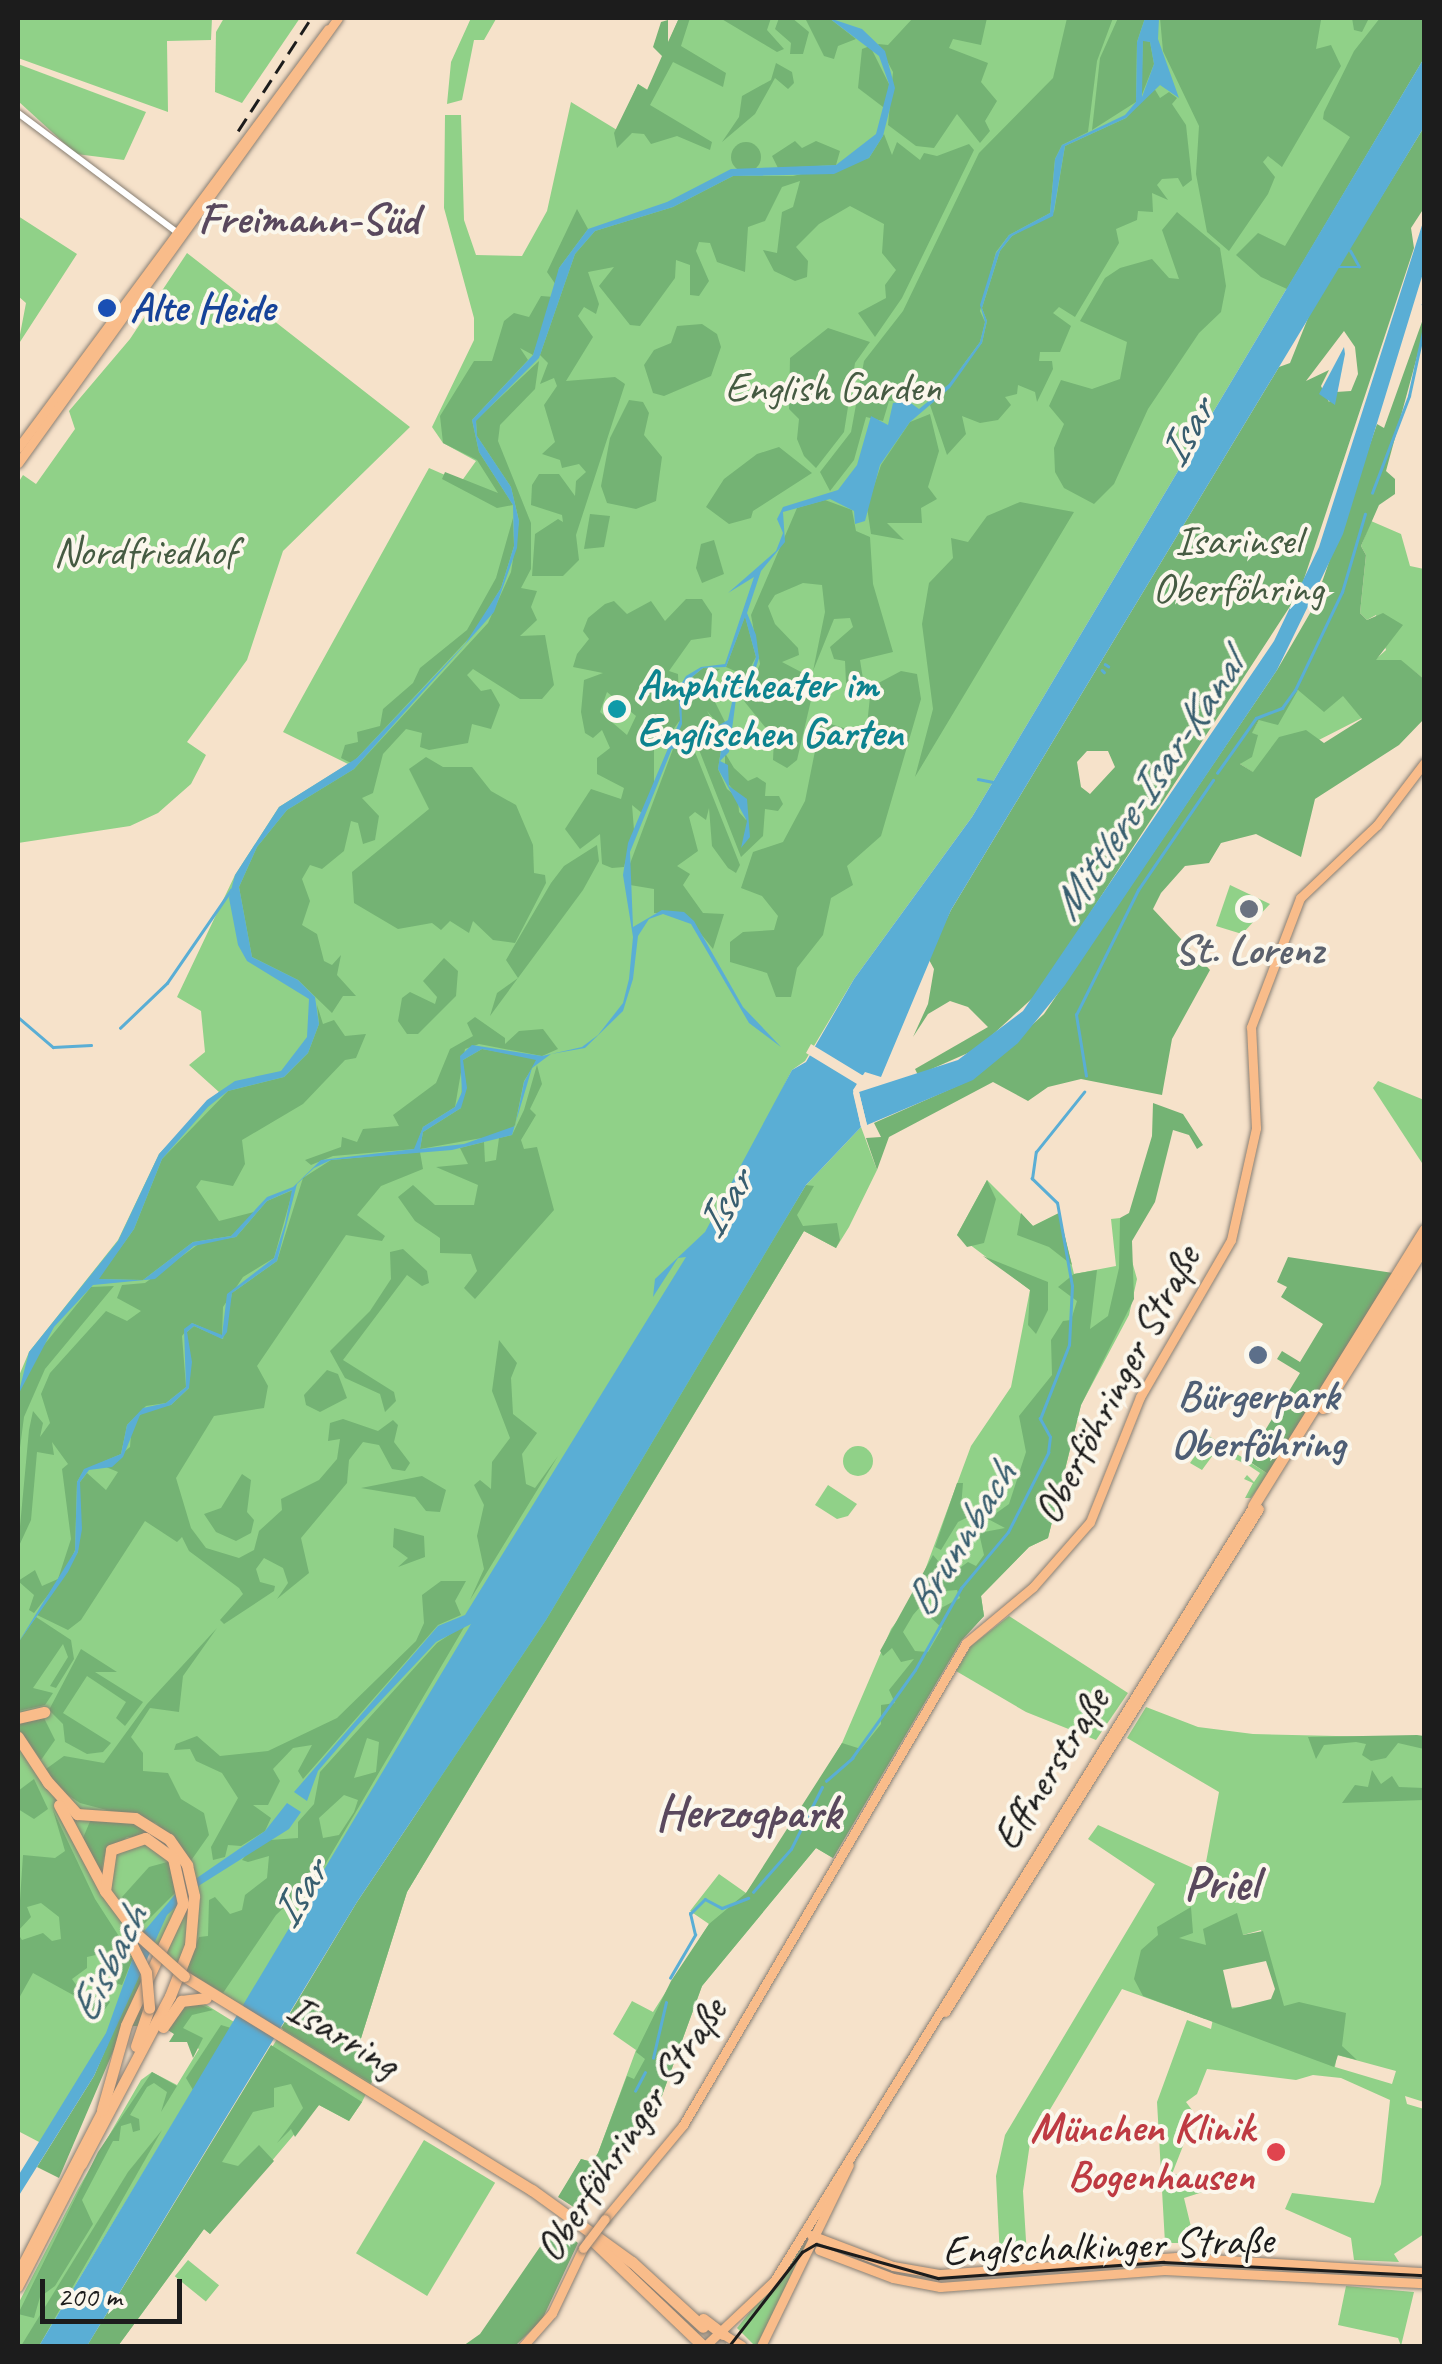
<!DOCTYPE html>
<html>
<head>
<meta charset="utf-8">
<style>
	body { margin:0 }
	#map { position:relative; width:1442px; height:2364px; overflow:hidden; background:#f6e2ca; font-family:Caveat,sans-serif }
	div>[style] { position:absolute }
	.green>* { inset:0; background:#90d188; transform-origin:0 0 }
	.round { border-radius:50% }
	.forest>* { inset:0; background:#74b374 }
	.water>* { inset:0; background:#5aaed5 }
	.pier>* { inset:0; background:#f6e2ca }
	.stream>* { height:2.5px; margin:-1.25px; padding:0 1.25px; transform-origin:1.25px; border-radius:1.25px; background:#5aaed5 }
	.highway-tunnel>* { height:11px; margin-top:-5.5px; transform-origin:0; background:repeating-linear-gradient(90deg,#cabaa7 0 11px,transparent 0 16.5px) }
	.roads { filter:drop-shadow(0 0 2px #897f73) drop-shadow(0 0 2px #897f73) }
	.minor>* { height:6px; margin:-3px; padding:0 3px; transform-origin:3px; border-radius:3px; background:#fff }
	.major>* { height:9px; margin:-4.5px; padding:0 4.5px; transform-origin:4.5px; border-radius:4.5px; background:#f9bc8a }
	.highway>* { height:11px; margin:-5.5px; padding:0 5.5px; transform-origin:5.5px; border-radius:5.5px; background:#f9bc8a }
	.tram>* { height:2.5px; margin:-1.25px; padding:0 1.25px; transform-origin:1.25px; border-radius:1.25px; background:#1c1c1c }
	.rail>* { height:2.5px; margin-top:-1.25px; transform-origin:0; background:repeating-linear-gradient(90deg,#1c1c1c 0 15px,transparent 0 23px) }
	.bridges { filter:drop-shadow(0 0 2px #897f73) drop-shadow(0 0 2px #897f73) }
	.major-bridge>* { height:9px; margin:-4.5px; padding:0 4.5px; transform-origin:4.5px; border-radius:4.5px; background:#f9bc8a }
	.highway-bridge>* { height:11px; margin:-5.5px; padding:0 5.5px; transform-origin:5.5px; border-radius:5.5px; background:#f9bc8a }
	.dots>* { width:28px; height:28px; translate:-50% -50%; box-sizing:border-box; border:5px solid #fbf7ec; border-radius:50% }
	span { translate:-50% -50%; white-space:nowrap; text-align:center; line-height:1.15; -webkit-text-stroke:8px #fbf7ec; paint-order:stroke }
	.transit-label { font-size:42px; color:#164399; font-weight:700 }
	.left { translate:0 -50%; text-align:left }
	.park-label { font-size:42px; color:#455b42 }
	.culture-label { font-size:42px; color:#0d838f; font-weight:700 }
	.worship-label { font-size:42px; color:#5b616d; font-weight:700 }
	.street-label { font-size:42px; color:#1c1c1c }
	.service-label { font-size:42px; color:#4e5e75; font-weight:700 }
	.health-label { font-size:42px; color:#be3a42; font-weight:700 }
	.right { translate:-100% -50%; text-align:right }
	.neighbourhood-label { font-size:45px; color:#59485d; font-weight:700 }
	.water-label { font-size:45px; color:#385e6f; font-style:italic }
	.quarter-label { font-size:48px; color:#59485d; font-weight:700 }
	.frame { position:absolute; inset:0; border:20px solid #1c1c1c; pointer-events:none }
	.scale { position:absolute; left:40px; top:2279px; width:142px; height:45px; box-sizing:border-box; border:5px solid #1c1c1c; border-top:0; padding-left:12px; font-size:30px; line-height:35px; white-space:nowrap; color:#1c1c1c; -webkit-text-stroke:8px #fbf7ec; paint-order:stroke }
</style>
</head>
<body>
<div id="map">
	<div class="green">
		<div style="clip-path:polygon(18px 18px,212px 18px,211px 40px,167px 41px,168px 112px,18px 58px)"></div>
		<div style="clip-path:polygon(224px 18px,300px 18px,242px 103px,215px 92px,216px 32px)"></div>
		<div style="clip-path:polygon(471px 18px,496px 19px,484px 40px,474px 40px,462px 100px,447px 104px,451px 62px)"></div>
		<div style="clip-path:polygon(679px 18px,1424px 18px,1424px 58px,972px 817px,854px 979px,805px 1061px,792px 1070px,708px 1236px,247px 2008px,185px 1973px,141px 1936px,107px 2033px,41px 2143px,18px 2131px,18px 1378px,29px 1352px,118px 1240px,159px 1154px,219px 1092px,189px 1065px,205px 1052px,201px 1011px,177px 997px,235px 875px,279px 807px,348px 764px,283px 732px,429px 468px,461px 482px,476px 461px,443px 443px,432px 427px,474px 340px,474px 318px,444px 208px,445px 115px,461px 115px,464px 220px,476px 255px,522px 256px,547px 211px,571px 102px,617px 130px,638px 84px,648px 90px)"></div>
		<div style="clip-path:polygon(18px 64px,146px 112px,124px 160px,76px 154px,18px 101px)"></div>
		<div style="clip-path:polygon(18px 216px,77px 254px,18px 345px,26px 303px,18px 296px)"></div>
		<div style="clip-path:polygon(187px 253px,410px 427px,283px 551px,247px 660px,187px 742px,206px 755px,191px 784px,158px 813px,130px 826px,18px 843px,18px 483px,23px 475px,36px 484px,75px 429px,69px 411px,130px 339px)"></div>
		<div style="clip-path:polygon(1371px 521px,1401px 534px,1410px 566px,1424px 569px,1424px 679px,1401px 661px,1375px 660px,1386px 650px,1376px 615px,1367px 620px,1360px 613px,1366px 555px,1361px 546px)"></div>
		<div style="clip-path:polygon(1298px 690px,1343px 695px,1362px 718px,1254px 773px,1240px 764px,1257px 735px,1251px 734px,1260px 718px,1283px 709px)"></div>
		<div style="clip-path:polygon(1230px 885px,1270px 904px,1242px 934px,1216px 926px)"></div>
		<div style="clip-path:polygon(1378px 1081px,1424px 1100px,1424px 1166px,1373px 1088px)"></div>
		<div style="clip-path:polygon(861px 1127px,877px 1170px,849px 1227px,836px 1248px,804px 1231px,407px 1892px,357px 2051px,381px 2064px,362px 2102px,349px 2121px,319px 2105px,210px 2234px,204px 2229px,118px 2346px,87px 2346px,806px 1185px)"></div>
		<div style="clip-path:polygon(987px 1180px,1033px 1226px,1059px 1213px,1074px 1274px,1116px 1266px,1111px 1219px,1120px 1218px,1137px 1279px,1129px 1315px,1081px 1405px,1048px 1538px,1029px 1547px,981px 1596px,984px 1616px,961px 1641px,833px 1858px,816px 1848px,702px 1986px,660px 2101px,642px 2126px,613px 2148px,583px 2213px,559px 2197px,581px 2159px,592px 2162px,598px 2153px,636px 2050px,613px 2034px,632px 2001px,653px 2012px,709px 1924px,690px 1911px,719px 1874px,746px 1893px,790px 1831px,842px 1743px,891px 1629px,915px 1597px,971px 1446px,1011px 1387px,1030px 1290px,957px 1235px)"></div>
		<div style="clip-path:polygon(1209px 1436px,1268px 1474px,1251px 1498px,1245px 1498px,1253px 1483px,1244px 1479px,1247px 1475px,1254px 1482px,1260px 1473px,1248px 1465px,1216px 1451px,1202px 1470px,1190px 1463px)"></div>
		<div class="round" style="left:843px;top:1446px;width:30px;height:30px"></div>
		<div style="clip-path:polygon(828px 1485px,857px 1504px,848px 1516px,837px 1519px,815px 1505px)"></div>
		<div style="clip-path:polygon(1009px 1616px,1128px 1693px,1096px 1740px,1026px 1712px,956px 1671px,971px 1646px)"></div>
		<div style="clip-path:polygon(evenodd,1146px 1707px,1198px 1727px,1253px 1734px,1424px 1738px,1424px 2102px,1405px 2096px,1407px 2104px,1424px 2109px,1424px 2234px,1394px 2254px,1399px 2262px,1354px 2260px,1351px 2238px,1285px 2209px,1292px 2193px,1374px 2203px,1381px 2184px,1390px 2100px,1341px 2078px,1313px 2075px,1296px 2080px,1207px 2069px,1197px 2094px,1186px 2102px,1192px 2110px,1190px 2128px,1172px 2174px,1250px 2183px,1251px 2189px,1212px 2189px,1184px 2198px,1192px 2231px,1185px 2243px,1165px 2243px,1157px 2102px,1187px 2020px,1211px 2029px,1215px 2008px,1283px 2006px,1261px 1930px,1243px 1935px,1221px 1965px,1205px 2019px,1122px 1989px,1030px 2143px,1023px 2191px,1027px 2257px,1000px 2258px,996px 2176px,1005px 2135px,1155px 1884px,1088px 1839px,1098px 1825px,1204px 1873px,1219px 1792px,1127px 1738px,1146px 1707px,1337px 2055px,1396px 2071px,1392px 2084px,1335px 2067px,1337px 2055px)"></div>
		<div style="clip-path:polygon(205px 2004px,234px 2022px,39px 2346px,18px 2346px,18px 2304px,78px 2189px,141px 2080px,152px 2072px,177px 2085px,199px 2049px,168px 2030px,183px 2006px)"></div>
		<div style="left:424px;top:2140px;width:83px;height:132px;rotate:31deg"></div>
		<div style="clip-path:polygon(807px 2241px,759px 2346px,755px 2346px,737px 2328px)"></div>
		<div style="left:188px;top:2260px;width:40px;height:21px;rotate:39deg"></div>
		<div style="clip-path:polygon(1346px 2286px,1414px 2292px,1401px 2346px,1398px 2338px,1338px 2325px)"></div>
	</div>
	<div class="forest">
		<div style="clip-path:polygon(679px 18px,690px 18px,681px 46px,726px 73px,723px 87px,673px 62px,650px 105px,712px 142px,710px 150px,677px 136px,651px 144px,644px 134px,632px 133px,617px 148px,614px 133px,638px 84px,647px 90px,662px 56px,653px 47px,661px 22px,668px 20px,668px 42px)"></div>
		<div style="clip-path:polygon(720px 18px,771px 18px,767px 30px,784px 49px,777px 52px)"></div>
		<div style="clip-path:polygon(779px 18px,792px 18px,809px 32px,803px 54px,790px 54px,791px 43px,775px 29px)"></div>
		<div style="clip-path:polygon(805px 18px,829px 18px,856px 39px,838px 46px,834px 59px,824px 56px)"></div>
		<div style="clip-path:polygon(913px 18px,987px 18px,981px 45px,953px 39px,949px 48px,988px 63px,981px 82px,997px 101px,985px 121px,990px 131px,980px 143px,957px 114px,934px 148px,916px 146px,888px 125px,893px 72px,878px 44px,888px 45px)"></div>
		<div style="clip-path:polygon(1067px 18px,1113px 18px,1097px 61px,1088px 132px,1062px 145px,1055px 159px,1050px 213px,1009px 235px,996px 252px,980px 311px,985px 322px,980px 342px,949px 384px,933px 396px,889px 401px,883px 421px,866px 417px,854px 460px,830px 491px,820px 472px,851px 432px,864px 361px,903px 311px,979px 153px,1053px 78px)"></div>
		<div style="clip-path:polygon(1118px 18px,1145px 18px,1137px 42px,1136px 102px,1092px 130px,1100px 58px)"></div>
		<div style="clip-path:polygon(1160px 18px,1369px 18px,1362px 32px,1354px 30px,1352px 18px,1321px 20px,1316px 49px,1331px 45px,1341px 66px,1282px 167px,1268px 156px,1263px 162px,1275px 177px,1268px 194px,1229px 251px,1207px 232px,1196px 174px,1199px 126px,1163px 51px)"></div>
		<div style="clip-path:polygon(1380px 18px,1424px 18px,1424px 58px,1287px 289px,1261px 277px,1236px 255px,1258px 233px,1285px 246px,1350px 137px,1323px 119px,1324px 112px,1354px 51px)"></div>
		<div style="clip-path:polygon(1143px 40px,1150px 42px,1154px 64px,1141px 97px)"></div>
		<div style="clip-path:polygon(870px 46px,889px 84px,887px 110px,858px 88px,862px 49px)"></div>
		<div style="clip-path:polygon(776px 63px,792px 72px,794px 83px,788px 89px,775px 78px,755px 114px,722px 142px,739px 117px,742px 96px,771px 80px)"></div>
		<div style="clip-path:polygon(1154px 88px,1160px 98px,1169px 92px,1177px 98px,1172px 104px,1186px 125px,1192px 180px,1183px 187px,1178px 178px,1162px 179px,1157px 185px,1168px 200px,1152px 193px,1153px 212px,1138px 211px,1137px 220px,1116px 229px,1119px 243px,1075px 317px,1059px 307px,1053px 313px,1071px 326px,1060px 352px,1040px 352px,1039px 361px,1052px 361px,1053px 369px,1037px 402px,1035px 392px,1018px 385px,1017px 394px,1005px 397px,1011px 405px,998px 420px,980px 423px,962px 416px,966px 434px,947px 455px,930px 405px,982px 343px,987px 321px,982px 308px,1000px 251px,1012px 236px,1054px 212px,1065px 146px,1126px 118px)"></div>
		<div style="clip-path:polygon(evenodd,1424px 127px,1424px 208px,1411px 228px,1414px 248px,1300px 591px,1038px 993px,977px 1049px,918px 1075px,915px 1069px,988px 1027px,968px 1007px,950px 1001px,928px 1014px,913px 1037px,928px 1004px,934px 969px,928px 958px,951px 910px,1279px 367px,1290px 363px,1310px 313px,1424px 127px,1344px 331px,1355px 347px,1358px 374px,1351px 391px,1336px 392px,1329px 402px,1321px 386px,1329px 370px,1306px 381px,1344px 331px,1424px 127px,1087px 751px,1108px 751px,1115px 767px,1090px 794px,1081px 787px,1077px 762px,1087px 751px)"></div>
		<div style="clip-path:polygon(884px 134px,892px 155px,897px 142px,920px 160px,924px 153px,937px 156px,969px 144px,974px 150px,902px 298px,875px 337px,858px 313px,886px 298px,885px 285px,896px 270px,882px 253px,884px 224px,850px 206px,819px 224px,796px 247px,808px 261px,807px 277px,795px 281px,774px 271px,763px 250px,777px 253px,782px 212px,793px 207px,800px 181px,782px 187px,765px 221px,748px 227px,745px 272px,717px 262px,710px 243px,699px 242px,696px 251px,709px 281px,699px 296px,690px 295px,690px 265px,676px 260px,675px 278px,640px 326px,630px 325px,599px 286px,614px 267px,588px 272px,599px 304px,596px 314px,584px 307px,578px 316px,593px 337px,566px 381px,615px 377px,625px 384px,576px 535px,579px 560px,563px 576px,532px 576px,535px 534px,558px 519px,563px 522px,562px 515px,531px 505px,532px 485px,539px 474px,559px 474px,575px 496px,576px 481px,586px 472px,579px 464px,562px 468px,560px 460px,542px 454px,555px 442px,544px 405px,557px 386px,554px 378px,540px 384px,548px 363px,540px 355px,575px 254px,595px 231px,673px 207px,733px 176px,793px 176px,869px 158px)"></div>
		<div style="clip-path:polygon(795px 141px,802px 148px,816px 141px,840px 151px,836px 165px,778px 168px,772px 156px)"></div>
		<div class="round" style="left:731px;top:142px;width:30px;height:30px"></div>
		<div style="clip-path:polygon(577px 209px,588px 229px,559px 268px,556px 285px,547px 272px)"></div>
		<div style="clip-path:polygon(1177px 212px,1220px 248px,1226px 286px,1221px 312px,1199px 333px,1148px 409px,1114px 484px,1094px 504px,1064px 488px,1055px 472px,1054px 448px,1064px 424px,1049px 406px,1061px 380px,1092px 389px,1120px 379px,1127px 342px,1080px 321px,1105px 278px,1120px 268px,1152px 259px,1169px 278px,1179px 279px,1162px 230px)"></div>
		<div style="clip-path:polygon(evenodd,1424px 290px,1424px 331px,1386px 471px,1395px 479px,1395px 494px,1379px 505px,1361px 546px,1366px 555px,1360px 613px,1367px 620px,1383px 613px,1403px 625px,1376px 660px,1401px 660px,1424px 679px,1424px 719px,1399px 745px,1315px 799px,1301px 857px,1256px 834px,1221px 843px,1209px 863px,1185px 866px,1161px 893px,1153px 909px,1210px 970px,1172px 1039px,1162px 1095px,1081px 1079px,1048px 1087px,1028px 1101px,993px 1082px,889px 1137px,877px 1170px,866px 1138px,881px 1137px,874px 1123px,973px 1079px,1044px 1014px,1277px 670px,1313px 608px,1377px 424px,1384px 428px,1423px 319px,1424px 290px,1298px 690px,1324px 712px,1343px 696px,1362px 719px,1324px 743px,1306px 730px,1279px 737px,1253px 772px,1240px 764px,1252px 757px,1258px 735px,1252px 733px,1259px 720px,1278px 725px,1298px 690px)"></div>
		<div style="clip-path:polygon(541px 296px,554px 297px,533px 355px,520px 348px,528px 360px,472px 420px,479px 452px,513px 505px,497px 508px,442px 479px,445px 472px,498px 493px,477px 460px,443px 443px,440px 416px,474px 361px,492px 361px,504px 321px,514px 313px,529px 317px)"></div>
		<div style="clip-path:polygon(702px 324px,717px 334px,721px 347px,711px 376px,664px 396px,653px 393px,644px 365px,654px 350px,671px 343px,677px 326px)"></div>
		<div style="clip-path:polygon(828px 328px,870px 342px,855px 363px,844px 432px,816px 468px,804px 456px,797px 439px,799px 419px,789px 409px,790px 358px)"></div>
		<div style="clip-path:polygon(539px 361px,535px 389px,500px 425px,498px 441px,531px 523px,531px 569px,521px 588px,537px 591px,531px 607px,537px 620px,520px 636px,545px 635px,554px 685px,542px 699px,520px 699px,473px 669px,467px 675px,481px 691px,491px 689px,500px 705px,491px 729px,472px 724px,468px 743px,429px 750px,420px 747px,422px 733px,406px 729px,383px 754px,373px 793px,362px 798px,379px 816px,375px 840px,363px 844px,358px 823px,351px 821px,344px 851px,322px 869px,310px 865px,302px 879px,310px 901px,302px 925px,317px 934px,324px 961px,332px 965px,341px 955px,337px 975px,356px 996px,343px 996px,332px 1013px,298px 980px,252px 957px,239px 887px,257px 847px,287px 810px,354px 769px,488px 623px,511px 572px,519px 521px,511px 487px,477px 436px,476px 420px)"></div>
		<div style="clip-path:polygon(629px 400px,643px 402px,649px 413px,644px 435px,662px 457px,656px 501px,636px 509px,607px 503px,601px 486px,610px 438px)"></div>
		<div style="clip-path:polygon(930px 414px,939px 451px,928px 487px,937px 499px,921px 508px,922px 523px,887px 523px,904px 540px,871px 534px,867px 507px,881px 465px,910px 422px)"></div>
		<div style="clip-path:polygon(779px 447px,812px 473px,753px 511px,751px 518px,729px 524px,706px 507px,724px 479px,757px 454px)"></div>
		<div style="clip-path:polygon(825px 500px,852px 510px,856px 531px,870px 537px,873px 584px,893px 652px,860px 660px,863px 679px,846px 683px,845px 661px,834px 659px,830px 647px,853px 627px,850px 618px,834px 619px,813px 671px,825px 612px,822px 585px,803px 583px,775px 595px,768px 606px,775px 624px,798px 648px,799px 655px,782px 662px,803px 673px,812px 696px,797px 760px,787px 768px,773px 760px,774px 738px,744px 701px,760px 664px,751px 615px,797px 508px)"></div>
		<div style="clip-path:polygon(1020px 502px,1074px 512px,915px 777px,933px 709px,922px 624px,929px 583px,953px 558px,951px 538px,968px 542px,987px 516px)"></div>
		<div style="clip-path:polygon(590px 514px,610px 516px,604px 547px,584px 549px)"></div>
		<div style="clip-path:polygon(513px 518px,514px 546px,501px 588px,472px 635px,357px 758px,351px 763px,341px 758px,345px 745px,358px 742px,357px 732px,380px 726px,383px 709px,413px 683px,420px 668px,467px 630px,496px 578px)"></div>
		<div style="clip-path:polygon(714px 540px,724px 574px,702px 583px,696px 568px,701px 544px)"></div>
		<div style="clip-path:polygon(evenodd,686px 599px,702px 599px,712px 614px,711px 637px,691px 640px,669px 671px,678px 674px,680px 720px,663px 744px,654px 741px,654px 792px,643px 814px,632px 805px,634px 830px,624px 867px,612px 868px,602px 864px,600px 834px,580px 849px,565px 829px,591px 789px,621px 799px,624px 788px,597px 774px,597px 758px,610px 748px,602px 730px,593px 738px,585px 733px,581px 712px,584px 680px,603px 673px,573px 667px,577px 654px,589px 639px,583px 631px,588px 618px,605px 604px,614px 601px,627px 614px,651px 601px,665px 621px,686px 599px,607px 692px,636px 716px,627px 735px,600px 712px,607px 692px)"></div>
		<div style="clip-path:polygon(745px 616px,756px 657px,746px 676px,726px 667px)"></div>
		<div style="clip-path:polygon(703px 668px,720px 669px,704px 681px,701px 692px,711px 694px,725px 722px,720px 726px,707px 711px,717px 728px,692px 738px,679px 730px,681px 686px)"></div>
		<div style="clip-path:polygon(901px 671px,917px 674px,921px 699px,881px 836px,847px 866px,853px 885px,831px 898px,823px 935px,797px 968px,791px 997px,776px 997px,767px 973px,730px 962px,730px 942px,743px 932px,774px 930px,778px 916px,762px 896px,741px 888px,753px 852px,783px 842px,805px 801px,821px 721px,866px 735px,871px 687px)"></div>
		<div style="clip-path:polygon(724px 731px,718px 769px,727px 789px,738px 798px,739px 812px,746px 820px,745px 804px,725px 780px,725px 753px,734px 768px,748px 781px,757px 777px,766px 783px,765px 796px,779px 796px,783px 804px,778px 811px,765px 809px,763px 836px,741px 857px,696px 742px)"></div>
		<div style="clip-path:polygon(691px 742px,740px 865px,736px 873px,728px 868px,712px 846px,709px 808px,706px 820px,695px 812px,689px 817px,698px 851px,677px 866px,690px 874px,683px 885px,703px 913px,724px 914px,713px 949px,684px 913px,654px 913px,654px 889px,630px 885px,628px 869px,673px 749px)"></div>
		<div style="clip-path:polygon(426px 757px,443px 767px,472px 767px,491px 791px,516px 805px,533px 845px,534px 873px,545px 875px,546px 883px,515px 943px,493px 940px,473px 921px,469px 933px,450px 921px,441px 930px,432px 923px,398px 929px,354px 903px,352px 872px,429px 809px,409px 769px)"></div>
		<div style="clip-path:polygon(597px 845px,599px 861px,583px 890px,490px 1016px,497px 993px,518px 978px,506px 960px,551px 883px,564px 866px)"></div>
		<div style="clip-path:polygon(444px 958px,458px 971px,456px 996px,418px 1034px,407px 1034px,398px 1021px,402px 998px,410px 992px,435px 1004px,437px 997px,423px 981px)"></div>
		<div style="clip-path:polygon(317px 1005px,323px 1024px,334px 1020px,345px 1036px,366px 1034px,356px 1058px,345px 1060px,303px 1104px,242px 1140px,245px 1164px,233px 1186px,201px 1180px,196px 1187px,219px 1221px,254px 1212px,245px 1225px,231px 1236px,193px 1242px,143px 1280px,98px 1279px,134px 1229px,162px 1159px,228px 1091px,284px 1077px,308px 1053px,319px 1024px)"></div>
		<div style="clip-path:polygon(475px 1017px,505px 1038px,505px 1044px,519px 1031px,543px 1029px,558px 1049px,542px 1056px,479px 1044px,465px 1049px,455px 1107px,423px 1127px,415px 1149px,333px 1156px,311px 1165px,305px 1160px,341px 1147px,342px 1137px,357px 1142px,363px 1129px,399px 1126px,393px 1115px,436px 1083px,450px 1049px,473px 1036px,467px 1023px)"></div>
		<div style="clip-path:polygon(482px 1049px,538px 1059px,524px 1081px,515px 1125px,510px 1133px,420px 1149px,423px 1132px,461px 1108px,463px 1060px)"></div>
		<div style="clip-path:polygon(537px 1065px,542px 1084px,530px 1109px,536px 1115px,521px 1140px,524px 1149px,537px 1147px,554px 1210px,475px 1299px,464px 1288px,477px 1271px,471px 1254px,440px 1253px,440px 1238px,415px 1221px,398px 1197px,413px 1185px,435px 1205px,474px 1205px,478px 1185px,436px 1167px,468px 1164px,460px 1148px,484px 1142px,485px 1162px,496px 1160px,499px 1138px,512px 1135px,524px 1110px)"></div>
		<div style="clip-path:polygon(evenodd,1153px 1103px,1183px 1114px,1203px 1145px,1197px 1149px,1189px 1135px,1173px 1130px,1155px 1202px,1132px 1241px,1134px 1299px,1081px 1405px,1048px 1538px,1029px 1547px,981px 1596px,984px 1616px,961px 1641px,833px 1858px,816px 1848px,702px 1986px,660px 2101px,642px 2126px,613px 2148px,583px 2213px,558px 2197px,581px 2159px,592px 2162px,598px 2153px,627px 2076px,634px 2079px,645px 2059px,636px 2052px,671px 1981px,709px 1924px,746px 1893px,842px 1743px,861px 1749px,881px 1724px,881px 1705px,895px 1703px,889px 1690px,914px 1659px,901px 1662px,892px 1648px,883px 1656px,880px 1651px,933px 1555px,950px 1575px,968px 1562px,976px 1566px,984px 1555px,979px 1533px,1005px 1528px,988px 1519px,1009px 1504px,1026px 1452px,1019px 1416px,1052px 1375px,1051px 1340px,1063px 1321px,1071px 1320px,1077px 1301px,1058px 1287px,1074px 1274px,1097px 1270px,1090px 1329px,1108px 1316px,1119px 1268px,1120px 1218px,1129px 1213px,1152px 1136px,1153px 1103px,957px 1590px,960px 1598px,928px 1615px,942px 1628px,928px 1652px,915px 1651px,903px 1632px,913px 1615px,933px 1592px,957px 1590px)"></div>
		<div style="clip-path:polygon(420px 1152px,423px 1169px,381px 1186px,357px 1215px,385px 1236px,382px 1241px,346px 1235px,257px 1366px,268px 1386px,264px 1408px,214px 1416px,176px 1478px,191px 1528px,206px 1548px,239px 1558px,254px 1550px,259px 1531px,282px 1510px,281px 1499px,319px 1480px,337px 1459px,340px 1439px,328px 1441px,330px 1423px,343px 1419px,378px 1431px,393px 1420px,398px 1425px,394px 1442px,410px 1463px,405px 1471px,392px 1469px,379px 1445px,363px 1442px,349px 1460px,347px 1483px,301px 1538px,309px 1573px,277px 1599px,288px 1583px,283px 1568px,264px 1558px,256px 1569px,260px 1582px,275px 1586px,274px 1591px,224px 1624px,220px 1620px,243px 1594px,239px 1588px,189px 1551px,182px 1537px,177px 1542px,145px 1521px,81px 1620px,68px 1630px,37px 1615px,78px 1552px,80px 1482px,87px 1473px,106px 1490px,118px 1472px,106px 1467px,130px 1447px,132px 1422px,147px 1409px,171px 1405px,189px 1388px,187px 1332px,194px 1326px,223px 1339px,232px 1293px,277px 1261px,303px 1178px,331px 1160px)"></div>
		<div style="clip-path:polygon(987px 1180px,996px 1199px,984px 1243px,967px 1247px,957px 1235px)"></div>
		<div style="clip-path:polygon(806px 1185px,814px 1186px,797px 1215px,803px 1226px,837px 1223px,840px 1240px,836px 1248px,804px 1231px,407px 1892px,357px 2051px,381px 2064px,371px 2083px,281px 2028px,357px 1902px,546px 1620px)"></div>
		<div style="clip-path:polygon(293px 1190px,274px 1258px,243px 1277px,223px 1307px,222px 1336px,192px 1323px,182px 1336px,186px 1387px,166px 1403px,146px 1406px,127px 1425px,121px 1454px,84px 1470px,77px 1482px,75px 1550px,65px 1573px,34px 1613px,29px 1610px,34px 1595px,18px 1581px,35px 1570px,42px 1586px,58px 1579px,71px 1539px,62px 1469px,68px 1464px,52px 1442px,54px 1455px,37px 1452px,31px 1520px,18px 1548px,29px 1430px,33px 1411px,43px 1423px,40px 1437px,50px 1423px,41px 1394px,50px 1373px,106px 1311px,127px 1321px,141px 1311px,117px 1298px,122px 1285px,145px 1283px,200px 1243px,236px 1237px,267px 1201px)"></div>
		<div style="clip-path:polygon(1021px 1213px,1033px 1226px,1059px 1213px,1072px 1265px,1049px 1247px,1017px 1235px)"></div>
		<div style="clip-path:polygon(403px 1249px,427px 1271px,429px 1283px,422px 1286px,407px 1275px,343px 1360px,394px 1392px,396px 1401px,385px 1412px,380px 1394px,345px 1378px,330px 1351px,370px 1311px,391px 1279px,390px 1252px)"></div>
		<div style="clip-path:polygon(983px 1256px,1048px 1282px,1048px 1310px,1036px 1334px,1028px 1325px,1030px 1290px)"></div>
		<div style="clip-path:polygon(1288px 1257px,1393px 1273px,1268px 1474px,1247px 1460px,1300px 1373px,1277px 1359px,1282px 1351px,1300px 1362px,1323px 1324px,1281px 1297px,1287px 1287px,1277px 1282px)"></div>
		<div style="clip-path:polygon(114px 1286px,45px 1369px,24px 1417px,18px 1463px,18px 1395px,31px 1361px,91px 1287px)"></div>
		<div style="clip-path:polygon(499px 1340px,517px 1363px,511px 1378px,513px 1414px,537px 1433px,522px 1454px,526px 1484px,535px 1488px,558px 1456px,470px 1600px,484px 1569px,477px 1536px,484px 1505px,474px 1485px,480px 1480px,491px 1489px,492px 1462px,510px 1438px,492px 1391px)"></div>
		<div style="clip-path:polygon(327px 1370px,338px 1374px,347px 1398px,320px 1412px,306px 1405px,304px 1395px)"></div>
		<div style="clip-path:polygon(242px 1474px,251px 1480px,247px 1512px,254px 1520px,251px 1533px,236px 1541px,216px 1532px,204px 1514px,221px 1508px)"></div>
		<div style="clip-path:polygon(422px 1476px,446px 1490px,440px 1512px,426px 1511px,415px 1497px,361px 1488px)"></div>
		<div style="clip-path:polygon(957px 1483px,963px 1483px,961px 1508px,972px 1507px,972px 1515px,958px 1522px,941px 1550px,935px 1547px)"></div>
		<div style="clip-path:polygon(394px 1528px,424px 1536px,425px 1557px,398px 1567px,408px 1558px,393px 1547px)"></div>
		<div style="clip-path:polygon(441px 1581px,466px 1581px,455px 1601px,461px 1615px,438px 1625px,303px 1779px,298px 1771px,312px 1745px,293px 1748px,273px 1769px,280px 1781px,268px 1805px,253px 1805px,271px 1818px,265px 1831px,241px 1846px,228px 1845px,225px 1857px,213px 1860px,211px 1847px,238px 1798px,222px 1773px,196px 1761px,190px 1749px,174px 1750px,176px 1744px,197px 1736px,220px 1756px,268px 1751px,337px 1718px,416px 1641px,424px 1623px,422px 1595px)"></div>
		<div style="clip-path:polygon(36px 1617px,71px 1640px,74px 1659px,56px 1688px,50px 1686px,68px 1657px,63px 1644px,33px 1688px,53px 1693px,45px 1705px,18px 1711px,18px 1643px)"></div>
		<div style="clip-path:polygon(evenodd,466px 1624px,306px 1897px,296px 1896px,276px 1915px,223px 1993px,186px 1971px,199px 1937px,208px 1936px,209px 1900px,215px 1897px,230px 1914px,242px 1910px,245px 1895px,267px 1878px,269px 1856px,248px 1862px,242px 1860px,246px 1855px,270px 1840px,298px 1838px,298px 1822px,314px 1804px,320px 1772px,437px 1643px,466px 1624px,367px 1738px,379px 1742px,376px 1772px,354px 1778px,367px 1738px,466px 1624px,344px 1795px,358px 1800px,354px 1812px,339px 1835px,323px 1838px,319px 1818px,344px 1795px)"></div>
		<div style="clip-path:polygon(217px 1628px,183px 1676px,179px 1712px,150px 1708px,131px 1737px,143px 1753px,143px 1771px,168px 1773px,181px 1799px,204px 1813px,209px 1835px,190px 1862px,156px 1823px,80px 1803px,57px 1788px,46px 1769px,64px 1756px,104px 1763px,147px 1704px)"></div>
		<div style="clip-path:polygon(81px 1649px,117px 1672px,95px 1672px,143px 1702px,125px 1726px,116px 1718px,126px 1702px,87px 1676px,63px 1713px,111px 1743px,103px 1752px,87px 1754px,65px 1742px,63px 1724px,49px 1710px)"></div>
		<div style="clip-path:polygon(42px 1714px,55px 1740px,41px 1760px,19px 1730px,21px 1720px)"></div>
		<div style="clip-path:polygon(1417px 1735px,1424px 1736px,1424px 1749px,1398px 1743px,1386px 1758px,1371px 1761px,1362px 1755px,1366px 1744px,1356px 1742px,1324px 1745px,1316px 1759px,1308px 1737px)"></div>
		<div style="clip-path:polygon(1372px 1770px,1381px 1784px,1392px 1776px,1399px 1787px,1424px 1788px,1424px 1800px,1342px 1803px,1355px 1785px,1368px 1787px)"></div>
		<div style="clip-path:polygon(34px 1779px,48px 1809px,34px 1819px,18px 1809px,18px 1791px)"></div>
		<div style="clip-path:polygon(53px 1810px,95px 1899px,133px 1958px,122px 1985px,111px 1982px,109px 1960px,100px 1954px,87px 1957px,87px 1968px,72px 1979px,86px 1999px,106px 1996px,110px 2002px,98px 2019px,81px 2009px,84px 2001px,33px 1973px,18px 2000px,18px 1934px,22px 1940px,43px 1933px,52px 1941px,61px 1939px,59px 1917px,41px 1903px,27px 1907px,31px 1917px,18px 1931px,23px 1855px,55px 1858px,65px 1851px)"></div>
		<div style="clip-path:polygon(91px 1819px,138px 1824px,159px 1834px,172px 1852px,156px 1839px,127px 1837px,104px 1857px,101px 1873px,83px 1838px)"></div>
		<div style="clip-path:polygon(171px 1861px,178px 1890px,139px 1929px,120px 1909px,122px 1897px,149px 1867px)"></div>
		<div style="clip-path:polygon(evenodd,1191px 1907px,1193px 1933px,1179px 1938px,1206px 1945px,1203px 1929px,1237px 1913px,1243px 1935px,1263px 1931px,1284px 2006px,1299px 2002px,1346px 2013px,1342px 2046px,1357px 2060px,1338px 2055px,1334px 2067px,1143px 1996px,1134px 1979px,1141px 1950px,1158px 1935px,1157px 1927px,1191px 1907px,1266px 1961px,1275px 1989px,1271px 1999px,1232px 2009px,1223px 1970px,1266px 1961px)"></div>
		<div style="clip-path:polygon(140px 1969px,143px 2019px,140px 2026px,124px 2026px,59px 2178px,37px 2167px,94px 2076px)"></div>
		<div style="clip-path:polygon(197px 2003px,213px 2010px,192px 2015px,183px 2028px,203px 2038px,193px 2058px,187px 2042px,169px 2042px,174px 2034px,168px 2030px,183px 2006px)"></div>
		<div style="clip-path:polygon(221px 2025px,231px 2028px,193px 2090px,186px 2078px)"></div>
		<div style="clip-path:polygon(271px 2045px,362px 2102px,349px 2121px,319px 2105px,295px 2137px,291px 2129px,277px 2143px,303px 2108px,291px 2084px,274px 2088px,274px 2107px,253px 2112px,222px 2162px,238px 2166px,259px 2145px,274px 2161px,210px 2234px,204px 2229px,118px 2346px,87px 2346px)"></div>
		<div style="clip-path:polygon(152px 2072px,177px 2086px,161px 2112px,167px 2092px,154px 2083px,147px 2087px,130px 2115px,139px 2119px,140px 2130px,133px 2132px,131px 2123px,121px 2126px,119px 2141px,113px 2141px,82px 2200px,93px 2224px,55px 2286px,40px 2297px,34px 2318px,18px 2314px,98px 2152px)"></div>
		<div style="clip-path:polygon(162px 2130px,39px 2346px,21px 2346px,128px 2172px)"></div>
		<div style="clip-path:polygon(555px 2225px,578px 2243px,542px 2320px,515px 2346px,463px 2346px,480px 2334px)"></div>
	</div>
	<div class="water">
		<div style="clip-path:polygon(evenodd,829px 18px,862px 29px,885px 51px,895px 88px,883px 136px,869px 158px,834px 174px,733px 176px,673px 207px,595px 231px,575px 254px,539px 358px,476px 421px,477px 436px,511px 487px,519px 521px,517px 548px,494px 612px,354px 769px,287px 810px,257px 847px,239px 887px,252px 957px,298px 980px,315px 997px,319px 1024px,308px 1053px,284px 1077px,228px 1091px,208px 1107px,162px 1159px,134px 1229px,99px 1279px,143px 1280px,193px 1242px,231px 1236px,267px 1197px,293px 1187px,321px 1160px,414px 1149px,423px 1127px,455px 1107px,462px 1092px,460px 1056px,472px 1045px,542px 1056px,582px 1047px,598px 1035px,623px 1003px,629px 979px,633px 937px,623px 875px,628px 843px,680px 720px,678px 689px,686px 676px,701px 667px,725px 664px,754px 577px,728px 593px,776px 551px,783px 533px,777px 519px,783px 507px,838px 490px,857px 465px,871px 416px,888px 425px,893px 403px,908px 401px,919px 409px,949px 384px,980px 342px,985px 322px,980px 305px,996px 253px,1009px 235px,1050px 213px,1055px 159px,1062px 145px,1125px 115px,1136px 102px,1137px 42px,1145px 18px,1159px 18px,1158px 39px,1179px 98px,1160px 85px,1126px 118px,1065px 146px,1053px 216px,1012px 236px,1000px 251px,982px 308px,987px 321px,982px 343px,950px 388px,910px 422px,880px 465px,865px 521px,855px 524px,854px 511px,830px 499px,783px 512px,785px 542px,761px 571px,747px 613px,756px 635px,759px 658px,752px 680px,736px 699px,729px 752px,720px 761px,728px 765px,729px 786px,747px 799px,750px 837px,741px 848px,747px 821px,718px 769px,724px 732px,698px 737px,728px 720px,735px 689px,749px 679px,756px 657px,745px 617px,726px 667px,703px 668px,681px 686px,682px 724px,630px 852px,633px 927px,662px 910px,684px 912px,694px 921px,743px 1007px,781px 1047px,749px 1023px,691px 924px,663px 914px,649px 919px,638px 936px,633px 979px,623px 1011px,585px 1048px,551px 1054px,532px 1068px,512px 1135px,452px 1150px,331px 1160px,314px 1168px,297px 1184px,277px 1261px,232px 1293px,227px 1332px,222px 1339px,194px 1326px,187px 1332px,192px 1362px,189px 1388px,171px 1405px,140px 1415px,123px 1457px,112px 1467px,89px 1470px,80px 1482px,82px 1529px,78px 1552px,68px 1572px,18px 1643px,75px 1551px,77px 1482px,84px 1469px,121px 1454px,127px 1425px,143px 1408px,166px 1403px,186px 1387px,184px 1329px,192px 1323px,222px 1335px,227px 1294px,274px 1258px,285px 1224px,292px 1190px,267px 1201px,236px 1237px,194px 1246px,155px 1279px,93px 1285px,54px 1327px,18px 1395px,29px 1352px,118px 1241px,159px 1154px,207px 1100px,235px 1081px,281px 1071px,307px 1037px,309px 999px,247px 961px,238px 945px,229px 898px,235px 875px,279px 807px,357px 758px,465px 644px,501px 588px,514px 546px,513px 505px,479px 452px,472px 420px,533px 355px,559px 268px,588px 229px,667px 202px,731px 169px,836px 165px,876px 134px,889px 84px,879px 56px,829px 18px,1143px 41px,1150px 42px,1154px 64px,1142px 97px,1143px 41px,829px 18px,482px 1049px,536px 1060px,524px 1082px,515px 1126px,464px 1144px,420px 1149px,423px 1132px,461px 1108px,467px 1088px,463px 1060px,482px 1049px)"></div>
		<div style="clip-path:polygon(1424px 58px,1424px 127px,951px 910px,881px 1077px,865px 1072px,853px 1090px,861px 1127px,806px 1185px,546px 1620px,357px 1902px,87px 2346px,39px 2346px,471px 1624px,436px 1642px,356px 1727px,318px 1771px,307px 1801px,294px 1792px,438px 1626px,465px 1615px,686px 1257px,678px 1258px,653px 1297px,655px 1279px,705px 1232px,792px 1070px,806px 1062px,854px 979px,972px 817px)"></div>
		<div style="clip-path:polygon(1424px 219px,1424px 270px,1343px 534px,1277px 670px,1065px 985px,1018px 1043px,973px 1080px,867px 1125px,859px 1092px,958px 1060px,1023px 1011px,1274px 641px,1319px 547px)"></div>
		<div style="clip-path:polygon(1344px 347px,1345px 354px,1335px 405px,1319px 394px)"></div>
		<div style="clip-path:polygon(287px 1803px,301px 1812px,289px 1829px,200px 1885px,167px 1915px,94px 2076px,18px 2197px,18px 2176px,106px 2033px,141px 1935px,178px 1891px,265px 1831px)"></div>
	</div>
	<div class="pier">
		<div style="clip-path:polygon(811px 1044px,862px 1075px,882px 1078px,867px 1076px,859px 1092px,867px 1125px,861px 1127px,853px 1093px,857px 1084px,806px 1053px)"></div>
	</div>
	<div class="stream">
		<div style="left:1336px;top:267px;width:23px"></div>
		<div style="left:1359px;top:267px;width:18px;rotate:-119deg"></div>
		<div style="left:1423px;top:304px;width:1px;rotate:45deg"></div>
		<div style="left:1372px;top:493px;width:104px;rotate:-69.1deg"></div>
		<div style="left:1409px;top:396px;width:71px;rotate:-77.7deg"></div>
		<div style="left:1105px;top:664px;width:4px;rotate:34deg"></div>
		<div style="left:1102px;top:670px;width:3px;rotate:45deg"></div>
		<div style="left:672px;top:747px;width:16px;rotate:-22deg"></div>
		<div style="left:1217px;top:773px;width:67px;rotate:-54.7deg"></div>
		<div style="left:1256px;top:718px;width:28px;rotate:-21deg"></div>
		<div style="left:1282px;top:708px;width:22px;rotate:-54deg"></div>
		<div style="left:1295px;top:690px;width:109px;rotate:-64.4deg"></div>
		<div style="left:1342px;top:592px;width:81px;rotate:-73.6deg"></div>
		<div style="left:978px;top:779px;width:15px;rotate:11deg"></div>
		<div style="left:18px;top:1017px;width:46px;rotate:40.6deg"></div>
		<div style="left:53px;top:1047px;width:38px;rotate:-3deg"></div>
		<div style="left:120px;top:1028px;width:65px;rotate:-43.8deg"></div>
		<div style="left:167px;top:983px;width:113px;rotate:-55.5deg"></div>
		<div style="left:1086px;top:1076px;width:62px;rotate:-99.3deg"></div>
		<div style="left:1076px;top:1015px;width:140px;rotate:-63.6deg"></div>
		<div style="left:1138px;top:890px;width:133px;rotate:-55.7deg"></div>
		<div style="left:826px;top:1781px;width:35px;rotate:-41deg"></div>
		<div style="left:852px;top:1758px;width:108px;rotate:-54.4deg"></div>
		<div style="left:915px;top:1670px;width:94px;rotate:-60.7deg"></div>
		<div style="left:961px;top:1588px;width:73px;rotate:-50deg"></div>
		<div style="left:1008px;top:1532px;width:89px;rotate:-63.1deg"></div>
		<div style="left:1048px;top:1453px;width:16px;rotate:-83deg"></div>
		<div style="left:1050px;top:1437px;width:21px;rotate:-119deg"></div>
		<div style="left:1040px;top:1419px;width:79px;rotate:-68.6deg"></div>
		<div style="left:1069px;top:1345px;width:59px;rotate:-87.1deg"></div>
		<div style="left:1072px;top:1286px;width:84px;rotate:-100.2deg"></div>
		<div style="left:1057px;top:1203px;width:35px;rotate:-136deg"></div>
		<div style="left:1032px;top:1179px;width:27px;rotate:-82deg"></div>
		<div style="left:1036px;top:1152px;width:77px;rotate:-51.3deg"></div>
		<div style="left:753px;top:1892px;width:57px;rotate:-48.5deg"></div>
		<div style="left:791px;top:1849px;width:69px;rotate:-63.4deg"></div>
		<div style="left:670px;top:1978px;width:50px;rotate:-59.8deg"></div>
		<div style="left:695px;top:1935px;width:22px;rotate:-103deg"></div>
		<div style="left:690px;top:1914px;width:21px;rotate:-45deg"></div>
		<div style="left:705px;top:1899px;width:19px;rotate:28deg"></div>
		<div style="left:722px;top:1908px;width:28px;rotate:-21deg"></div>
		<div style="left:653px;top:2058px;width:57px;rotate:-76.9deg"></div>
		<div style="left:635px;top:2091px;width:21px;rotate:-62deg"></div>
	</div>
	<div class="highway-tunnel">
		<div style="left:703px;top:2327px;width:28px;rotate:44deg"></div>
	</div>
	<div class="roads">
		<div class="minor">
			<div style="left:18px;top:113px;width:201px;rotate:36.9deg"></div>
		</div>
		<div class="major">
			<div style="left:18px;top:448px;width:521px;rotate:-53.5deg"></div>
			<div style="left:18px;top:463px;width:548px;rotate:-54.28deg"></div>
			<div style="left:945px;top:2012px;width:593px;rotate:-58.03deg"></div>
			<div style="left:605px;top:2219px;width:122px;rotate:-50.3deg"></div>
			<div style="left:683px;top:2125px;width:559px;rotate:-59.58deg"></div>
			<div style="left:966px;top:1643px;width:87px;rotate:-39.9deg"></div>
			<div style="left:1033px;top:1587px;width:86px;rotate:-48.8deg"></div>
			<div style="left:1090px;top:1522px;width:135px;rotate:-68.2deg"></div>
			<div style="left:1140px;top:1397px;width:181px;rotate:-59.9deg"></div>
			<div style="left:1231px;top:1240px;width:115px;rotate:-77.4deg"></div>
			<div style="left:1256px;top:1128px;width:101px;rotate:-92.8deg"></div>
			<div style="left:1251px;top:1027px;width:138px;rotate:-69.2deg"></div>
			<div style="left:1300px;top:898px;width:106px;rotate:-43.5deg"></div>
			<div style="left:1377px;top:825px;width:78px;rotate:-52.8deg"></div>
			<div style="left:811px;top:2235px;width:88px;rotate:20.7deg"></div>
			<div style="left:893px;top:2266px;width:48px;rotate:9.7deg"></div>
			<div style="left:940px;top:2274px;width:237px;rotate:-4.1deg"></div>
			<div style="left:1176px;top:2257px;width:248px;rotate:3.5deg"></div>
			<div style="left:819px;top:2250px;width:79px;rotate:20.7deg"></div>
			<div style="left:893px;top:2278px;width:48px;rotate:10.8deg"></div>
			<div style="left:940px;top:2287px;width:225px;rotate:-4.3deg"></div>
			<div style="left:1164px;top:2270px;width:260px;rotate:2.9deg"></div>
			<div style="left:18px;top:2272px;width:182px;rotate:-62.6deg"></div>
			<div style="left:18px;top:2287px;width:137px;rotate:-62.7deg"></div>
			<div style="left:723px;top:2334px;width:22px;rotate:32deg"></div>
			<div style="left:523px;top:2346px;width:44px;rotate:-48.7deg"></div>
			<div style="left:552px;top:2313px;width:72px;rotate:-64.5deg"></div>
			<div style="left:705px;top:2346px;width:95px;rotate:-43.3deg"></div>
			<div style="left:774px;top:2281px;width:911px;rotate:-58.28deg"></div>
			<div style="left:761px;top:2346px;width:201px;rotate:-64.1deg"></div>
		</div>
		<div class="highway">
			<div style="left:1323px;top:1408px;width:190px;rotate:-57.9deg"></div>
			<div style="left:1253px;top:1506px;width:325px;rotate:-58.2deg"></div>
			<div style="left:18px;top:1718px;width:27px;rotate:-13deg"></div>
			<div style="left:18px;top:1737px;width:56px;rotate:56.6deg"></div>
			<div style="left:47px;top:1781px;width:45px;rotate:47.7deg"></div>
			<div style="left:77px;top:1814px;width:58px;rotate:3.9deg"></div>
			<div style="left:135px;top:1818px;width:40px;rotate:32deg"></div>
			<div style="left:169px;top:1839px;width:32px;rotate:55deg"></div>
			<div style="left:187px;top:1865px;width:32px;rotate:77deg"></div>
			<div style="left:194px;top:1896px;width:49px;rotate:94.7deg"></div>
			<div style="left:190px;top:1945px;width:55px;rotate:111.4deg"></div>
			<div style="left:170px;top:1996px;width:190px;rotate:117.9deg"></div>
			<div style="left:59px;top:1805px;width:98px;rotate:61.9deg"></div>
			<div style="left:105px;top:1891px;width:54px;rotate:53.3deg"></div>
			<div style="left:184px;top:1976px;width:409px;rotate:31.6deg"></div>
			<div style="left:532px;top:2190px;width:123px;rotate:35.8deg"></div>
			<div style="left:632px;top:2262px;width:96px;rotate:42.5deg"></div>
			<div style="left:163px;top:2027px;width:32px;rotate:-55deg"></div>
			<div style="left:181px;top:2001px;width:25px;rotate:-7deg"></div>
			<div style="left:136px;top:2046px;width:40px;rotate:-71.1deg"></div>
			<div style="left:102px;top:2110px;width:88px;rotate:-74.2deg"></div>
			<div style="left:126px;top:2025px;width:134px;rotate:-64.8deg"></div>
			<div style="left:183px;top:1904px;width:47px;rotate:-102.3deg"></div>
			<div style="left:173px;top:1858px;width:34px;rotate:-144deg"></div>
			<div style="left:145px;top:1838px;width:36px;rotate:161deg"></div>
			<div style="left:111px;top:1850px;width:41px;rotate:98.3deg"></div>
			<div style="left:590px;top:2238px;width:156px;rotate:43.7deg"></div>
			<div style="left:703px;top:2319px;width:25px;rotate:37deg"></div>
		</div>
	</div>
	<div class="tram">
		<div style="left:729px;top:2346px;width:119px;rotate:-52.2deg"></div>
		<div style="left:802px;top:2252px;width:16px;rotate:-30deg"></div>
		<div style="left:816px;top:2244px;width:127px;rotate:15.6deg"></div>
		<div style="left:938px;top:2278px;width:226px;rotate:-4.1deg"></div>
		<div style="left:1163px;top:2262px;width:261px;rotate:2.9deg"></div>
	</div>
	<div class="rail">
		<div style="left:238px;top:131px;width:135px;rotate:-57.1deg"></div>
	</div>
	<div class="bridges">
		<div class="major-bridge">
			<div style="left:583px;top:2248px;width:36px;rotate:-53deg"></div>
		</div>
		<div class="highway-bridge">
			<div style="left:137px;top:1934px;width:63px;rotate:41.8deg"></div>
			<div style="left:132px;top:1945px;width:30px;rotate:63deg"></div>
			<div style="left:146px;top:1972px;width:36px;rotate:85deg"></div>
		</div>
	</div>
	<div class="dots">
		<div style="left:107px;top:308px;background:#1a4fb4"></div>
		<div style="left:617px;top:709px;background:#0f9aa8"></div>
		<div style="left:1249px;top:909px;background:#6b7280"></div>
		<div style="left:1258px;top:1355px;background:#5c6f8a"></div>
		<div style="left:1276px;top:2152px;background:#e0444e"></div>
	</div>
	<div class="transit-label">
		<span class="left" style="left:130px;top:308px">Alte Heide</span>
	</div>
	<div class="park-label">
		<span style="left:833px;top:388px">English Garden</span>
		<span style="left:1238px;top:565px">Isarinsel<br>Oberföhring</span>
		<span style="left:145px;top:552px">Nordfriedhof</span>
	</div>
	<div class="culture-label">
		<span class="left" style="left:637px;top:709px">Amphitheater im<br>Englischen Garten</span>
	</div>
	<div class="worship-label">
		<span style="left:1249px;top:950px">St. Lorenz</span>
	</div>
	<div class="street-label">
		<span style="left:1117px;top:1385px;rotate:-62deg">Oberföhringer Straße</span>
		<span style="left:1051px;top:1769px;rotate:-58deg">Effnerstraße</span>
		<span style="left:343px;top:2036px;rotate:31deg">Isarring</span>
		<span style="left:631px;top:2130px;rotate:-56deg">Oberföhringer Straße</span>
		<span style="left:1108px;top:2246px;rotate:-2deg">Englschalkinger Straße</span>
	</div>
	<div class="service-label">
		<span style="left:1258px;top:1420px">Bürgerpark<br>Oberföhring</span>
	</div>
	<div class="health-label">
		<span class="right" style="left:1254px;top:2152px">München Klinik<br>Bogenhausen</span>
	</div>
	<div class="neighbourhood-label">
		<span style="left:308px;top:219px">Freimann-Süd</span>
	</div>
	<div class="water-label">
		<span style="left:1186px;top:433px;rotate:-60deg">Isar</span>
		<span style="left:1147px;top:787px;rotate:-56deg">Mittlere-Isar-Kanal</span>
		<span style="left:724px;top:1204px;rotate:-58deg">Isar</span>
		<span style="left:960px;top:1539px;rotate:-58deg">Brunnbach</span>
		<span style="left:299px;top:1894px;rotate:-58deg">Isar</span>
		<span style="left:108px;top:1964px;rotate:-63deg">Eisbach</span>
	</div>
	<div class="quarter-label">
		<span style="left:748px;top:1813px">Herzogpark</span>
		<span style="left:1221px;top:1884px">Priel</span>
	</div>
	<div class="frame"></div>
	<div class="scale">200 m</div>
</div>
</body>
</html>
